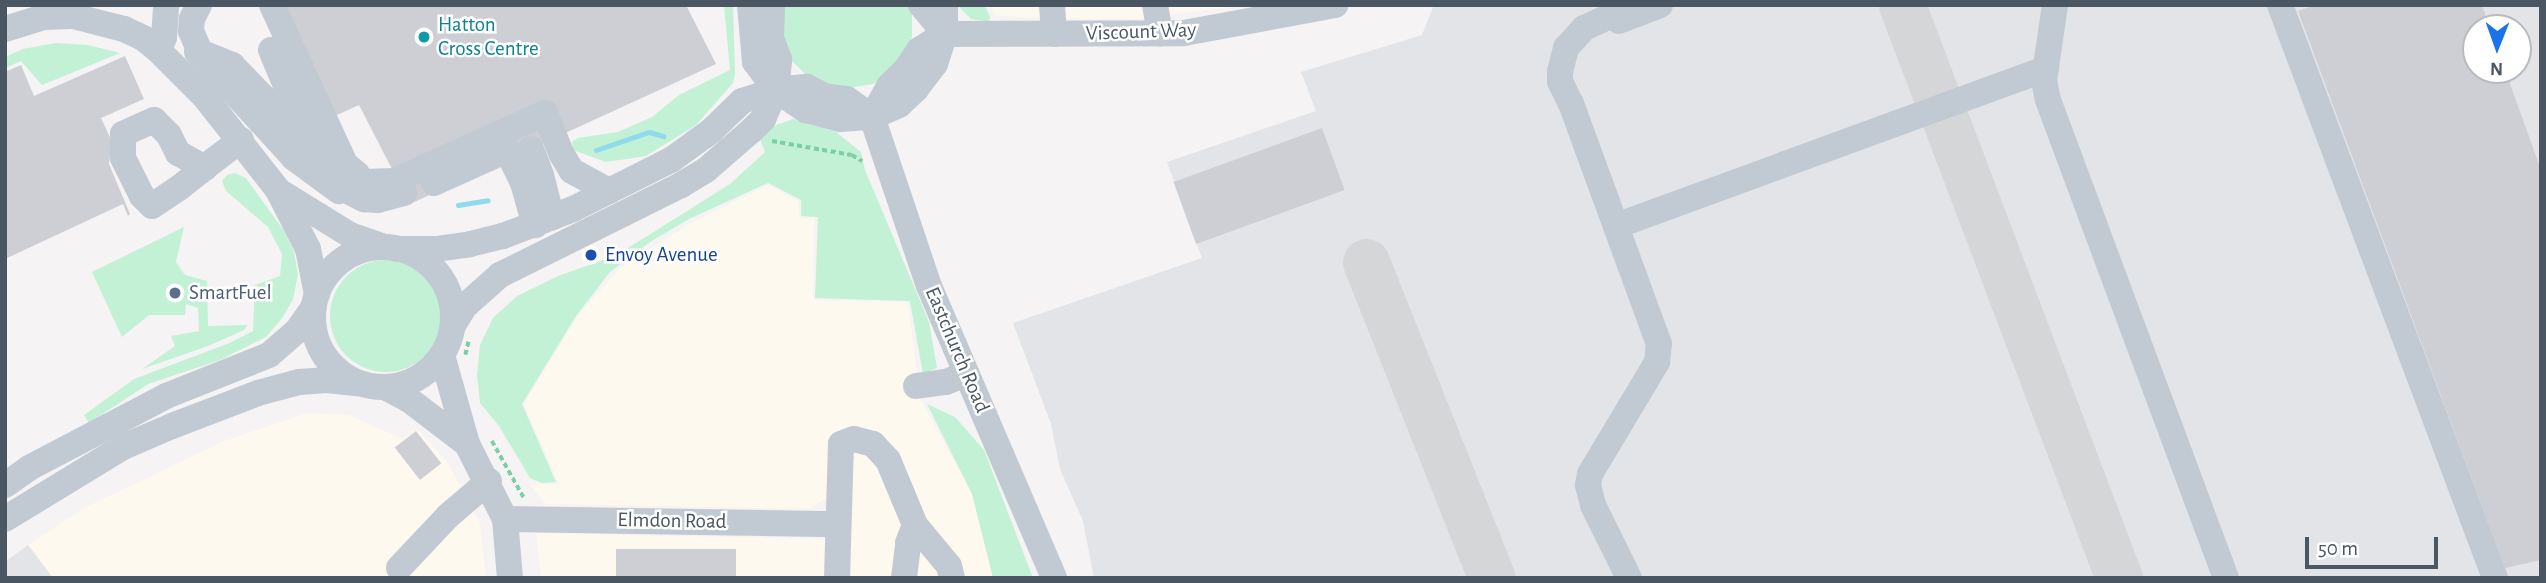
<!DOCTYPE html>
<html>
<head>
<meta charset="utf-8">
<style>
	body { margin:0 }
	#map { position:relative; width:2546px; height:583px; overflow:hidden; background:#f5f3f3; font-family:"Alegreya Sans",sans-serif }
	div>[style] { position:absolute }
	.commercial>* { inset:0; background:#fdf9ef }
	.airport>* { inset:0; background:#e2e4e7 }
	.green>* { inset:0; background:#c3f1d5 }
	.round { border-radius:50% }
	.stream>* { height:5px; margin:-2.5px; padding:0 2.5px; transform-origin:2.5px; border-radius:2.5px; background:#90daee }
	.taxiway>* { height:47px; margin:-23.5px; padding:0 23.5px; transform-origin:23.5px; border-radius:23.5px; background:#d5d6d8 }
	.building>* { inset:0; background:#cdcfd5; transform-origin:0 0 }
	.path>* { height:3.5px; margin-top:-1.75px; transform-origin:0; background:repeating-linear-gradient(90deg,#7ad0a6 0 5px,transparent 0 8.5px) }
	.minor>* { height:26px; margin:-13px; padding:0 13px; transform-origin:13px; border-radius:13px; background:#c1cad2 }
	.minor>.ring { margin:-13px; padding:0; box-sizing:content-box; background:none; border:26px solid #c1cad2; border-radius:50% }
	.minor-bridge>* { height:26px; margin:-13px; padding:0 13px; transform-origin:13px; border-radius:13px; background:#c1cad2 }
	.dots>* { width:19px; height:19px; translate:-50% -50%; box-sizing:border-box; border:4px solid #fff; border-radius:50% }
	span { translate:-50% -50%; white-space:nowrap; text-align:center; line-height:1.15; -webkit-text-stroke:5px #fff; paint-order:stroke }
	.culture-label { font-size:21px; color:#0d838f }
	.left { translate:0 -50%; text-align:left }
	.street-label { font-size:21px; color:#4a5661 }
	.transit-label { font-size:21px; color:#164399 }
	.service-label { font-size:21px; color:#4e5e75 }
	.frame { position:absolute; inset:0; border:7px solid #4a5661; pointer-events:none }
	.north { position:absolute; left:2462px; top:14px; width:70px; height:70px; box-sizing:border-box; background:#fff; border:2px solid #b7bbc0; border-radius:50%; rotate:181deg; font-size:19px; font-weight:700; line-height:28px; text-align:center; color:#4a5661 }
	.north::after { content:''; display:block; margin:auto; width:24px; height:32px; background:#1a73e8; clip-path:polygon(50% 0,100% 100%,50% 72%,0 100%) }
	.scale { position:absolute; left:2305px; top:537px; width:133px; height:32px; box-sizing:border-box; border:4px solid #4a5661; border-top:0; padding-left:9px; font-size:21px; line-height:24px; white-space:nowrap; color:#4a5661; -webkit-text-stroke:5px #fff; paint-order:stroke }
</style>
</head>
<body>
<div id="map">
	<div class="commercial">
		<div style="clip-path:polygon(990px 5px,1245px 5px,1138px 19px,1081px 19px,996px 16px)"></div>
		<div style="clip-path:polygon(768px 185px,798px 201px,800px 218px,814px 218px,813px 300px,908px 302px,920px 398px,972px 494px,993px 578px,851px 578px,851px 500px,824px 499px,809px 509px,546px 504px,530px 485px,559px 484px,524px 404px,577px 317px,619px 269px,691px 223px)"></div>
		<div style="clip-path:polygon(307px 413px,349px 415px,403px 439px,417px 429px,448px 463px,480px 523px,486px 578px,53px 578px,28px 545px,82px 509px,224px 441px)"></div>
		<div style="clip-path:polygon(536px 533px,827px 539px,827px 578px,541px 578px)"></div>
	</div>
	<div class="airport">
		<div style="clip-path:polygon(evenodd,1439px 5px,2541px 5px,2541px 578px,1094px 578px,1083px 521px,1060px 469px,1051px 424px,1013px 323px,1202px 258px,1167px 162px,1316px 111px,1301px 72px,1422px 35px,1433px 7px,1439px 5px,2476px 28px,2518px 28px,2518px 70px,2476px 70px,2476px 28px)"></div>
		<div style="clip-path:polygon(28px 545px,53px 578px,5px 578px,5px 562px)"></div>
	</div>
	<div class="green">
		<div style="clip-path:polygon(724px 5px,733px 5px,735px 73px,733px 83px,696px 125px,646px 156px,606px 162px,573px 150px,572px 142px,578px 138px,618px 132px,652px 117px,679px 95px,730px 70px)"></div>
		<div style="clip-path:polygon(782px 5px,912px 5px,912px 37px,907px 51px,888px 75px,873px 84px,842px 89px,807px 76px,791px 60px,785px 50px)"></div>
		<div style="clip-path:polygon(957px 5px,984px 5px,990px 16px,989px 22px,971px 19px)"></div>
		<div style="clip-path:polygon(56px 43px,88px 45px,120px 53px,42px 85px,21px 61px,5px 68px,5px 57px,23px 49px)"></div>
		<div style="clip-path:polygon(793px 119px,836px 132px,861px 152px,865px 170px,929px 322px,937px 368px,923px 374px,910px 301px,815px 298px,818px 217px,801px 216px,801px 200px,768px 183px,689px 219px,650px 242px,610px 272px,576px 316px,522px 404px,556px 482px,542px 483px,530px 478px,499px 426px,480px 403px,477px 375px,480px 345px,493px 318px,517px 296px,558px 276px,617px 255px,730px 184px,765px 152px,759px 137px,771px 127px)"></div>
		<div style="clip-path:polygon(235px 173px,246px 178px,284px 231px,294px 252px,298px 275px,293px 299px,283px 317px,266px 337px,220px 360px,148px 384px,89px 423px,84px 415px,134px 379px,227px 344px,253px 331px,255px 285px,280px 276px,282px 254px,268px 227px,226px 191px,222px 181px,227px 175px)"></div>
		<div style="clip-path:polygon(184px 227px,176px 262px,185px 275px,207px 281px,208px 326px,248px 325px,244px 330px,208px 346px,142px 369px,175px 346px,171px 336px,199px 331px,198px 308px,186px 304px,185px 315px,149px 315px,122px 337px,92px 272px)"></div>
		<div class="round" style="left:330px;top:260px;width:112px;height:112px"></div>
		<div style="clip-path:polygon(927px 404px,955px 417px,984px 450px,1033px 578px,993px 578px,972px 494px)"></div>
	</div>
	<div class="stream">
		<div style="left:596px;top:150px;width:56px;rotate:-18.8deg"></div>
		<div style="left:649px;top:132px;width:15px;rotate:16deg"></div>
		<div style="left:458px;top:205px;width:30px;rotate:-9deg"></div>
	</div>
	<div class="taxiway">
		<div style="left:1902px;top:5px;width:613px;rotate:69.26deg"></div>
		<div style="left:1366px;top:262px;width:340px;rotate:68.3deg"></div>
	</div>
	<div class="building">
		<div style="clip-path:polygon(284px 5px,686px 5px,716px 64px,410px 204px,359px 105px,335px 116px)"></div>
		<div style="clip-path:polygon(2315px 5px,2482px 5px,2490px 28px,2476px 28px,2476px 70px,2505px 70px,2541px 170px,2541px 560px,2505px 568px,2298px 11px)"></div>
		<div style="clip-path:polygon(125px 56px,144px 99px,101px 118px,112px 142px,109px 164px,130px 214px,128px 216px,123px 204px,5px 259px,5px 72px,21px 65px,34px 96px)"></div>
		<div style="left:1322px;top:128px;width:66px;height:158px;rotate:70deg"></div>
		<div style="left:416px;top:431px;width:41px;height:27px;rotate:52deg"></div>
		<div style="left:616px;top:549px;width:120px;height:29px"></div>
	</div>
	<div class="path">
		<div style="left:772px;top:141px;width:81px;rotate:9.9deg"></div>
		<div style="left:852px;top:155px;width:12px;rotate:31deg"></div>
		<div style="left:465px;top:355px;width:16px;rotate:-76deg"></div>
		<div style="left:492px;top:441px;width:65px;rotate:60.7deg"></div>
	</div>
	<div class="minor">
		<div style="left:199px;top:5px;width:16px;rotate:117deg"></div>
		<div style="left:192px;top:19px;width:12px;rotate:95deg"></div>
		<div style="left:191px;top:31px;width:23px;rotate:67deg"></div>
		<div style="left:200px;top:52px;width:35px;rotate:22deg"></div>
		<div style="left:232px;top:65px;width:134px;rotate:45.9deg"></div>
		<div style="left:325px;top:161px;width:26px;rotate:36deg"></div>
		<div style="left:346px;top:176px;width:20px;rotate:18deg"></div>
		<div style="left:365px;top:182px;width:29px;rotate:-2deg"></div>
		<div style="left:394px;top:181px;width:166px;rotate:-24.2deg"></div>
		<div style="left:545px;top:113px;width:43px;rotate:68.2deg"></div>
		<div style="left:561px;top:153px;width:21px;rotate:59deg"></div>
		<div style="left:572px;top:171px;width:42px;rotate:28.4deg"></div>
		<div style="left:272px;top:5px;width:175px;rotate:65.3deg"></div>
		<div style="left:345px;top:164px;width:16px;rotate:40deg"></div>
		<div style="left:750px;top:5px;width:57px;rotate:85deg"></div>
		<div style="left:755px;top:62px;width:35px;rotate:53deg"></div>
		<div style="left:776px;top:90px;width:36px;rotate:34deg"></div>
		<div style="left:806px;top:110px;width:35px;rotate:15deg"></div>
		<div style="left:840px;top:119px;width:32px;rotate:-4deg"></div>
		<div style="left:872px;top:117px;width:30px;rotate:-24deg"></div>
		<div style="left:899px;top:105px;width:23px;rotate:-43deg"></div>
		<div style="left:916px;top:89px;width:31px;rotate:-53deg"></div>
		<div style="left:935px;top:64px;width:32px;rotate:-72deg"></div>
		<div style="left:945px;top:34px;width:29px;rotate:-90deg"></div>
		<div style="left:921px;top:5px;width:38px;rotate:50deg"></div>
		<div style="left:1052px;top:5px;width:29px;rotate:86deg"></div>
		<div style="left:1155px;top:5px;width:29px;rotate:80deg"></div>
		<div style="left:2055px;top:5px;width:76px;rotate:98.3deg"></div>
		<div style="left:2044px;top:80px;width:20px;rotate:79deg"></div>
		<div style="left:2048px;top:100px;width:510px;rotate:69.58deg"></div>
		<div style="left:2280px;top:5px;width:612px;rotate:69.43deg"></div>
		<div style="left:1619px;top:21px;width:44px;rotate:-21.3deg"></div>
		<div style="left:5px;top:29px;width:41px;rotate:-17.1deg"></div>
		<div style="left:44px;top:17px;width:29px;rotate:-2deg"></div>
		<div style="left:73px;top:16px;width:53px;rotate:14.3deg"></div>
		<div style="left:124px;top:29px;width:21px;rotate:25deg"></div>
		<div style="left:143px;top:38px;width:21px;rotate:39deg"></div>
		<div style="left:159px;top:51px;width:64px;rotate:45deg"></div>
		<div style="left:204px;top:96px;width:120px;rotate:51.8deg"></div>
		<div style="left:278px;top:190px;width:66px;rotate:63deg"></div>
		<div style="left:308px;top:249px;width:46px;rotate:78.7deg"></div>
		<div style="left:945px;top:34px;width:239px;rotate:-0.2deg"></div>
		<div style="left:1184px;top:33px;width:154px;rotate:-10.5deg"></div>
		<div style="left:159px;top:51px;width:15px;rotate:-70deg"></div>
		<div style="left:164px;top:37px;width:32px;rotate:-86deg"></div>
		<div style="left:197px;top:52px;width:144px;rotate:47.5deg"></div>
		<div style="left:294px;top:158px;width:56px;rotate:36.3deg"></div>
		<div style="left:872px;top:117px;width:178px;rotate:71.4deg"></div>
		<div style="left:929px;top:286px;width:318px;rotate:66.8deg"></div>
		<div style="left:872px;top:117px;width:35px;rotate:-61deg"></div>
		<div style="left:889px;top:86px;width:25px;rotate:-45deg"></div>
		<div style="left:907px;top:68px;width:22px;rotate:-56deg"></div>
		<div style="left:919px;top:50px;width:31px;rotate:-32deg"></div>
		<div style="left:531px;top:149px;width:28px;rotate:69deg"></div>
		<div style="left:541px;top:175px;width:44px;rotate:75.7deg"></div>
		<div style="left:205px;top:168px;width:31px;rotate:-151deg"></div>
		<div style="left:178px;top:153px;width:20px;rotate:-117deg"></div>
		<div style="left:169px;top:135px;width:21px;rotate:-135deg"></div>
		<div style="left:154px;top:120px;width:34px;rotate:156deg"></div>
		<div style="left:123px;top:134px;width:24px;rotate:90deg"></div>
		<div style="left:123px;top:158px;width:42px;rotate:63.4deg"></div>
		<div style="left:142px;top:196px;width:14px;rotate:45deg"></div>
		<div style="left:152px;top:206px;width:32px;rotate:-34deg"></div>
		<div style="left:179px;top:188px;width:43px;rotate:-38.5deg"></div>
		<div style="left:213px;top:161px;width:35px;rotate:-37deg"></div>
		<div style="left:434px;top:183px;width:80px;rotate:-24.3deg"></div>
		<div style="left:507px;top:150px;width:37px;rotate:64deg"></div>
		<div style="left:523px;top:183px;width:44px;rotate:74.1deg"></div>
		<div style="left:282px;top:193px;width:80px;rotate:31.7deg"></div>
		<div style="left:350px;top:235px;width:36px;rotate:19deg"></div>
		<div style="left:1616px;top:226px;width:458px;rotate:-20.1deg"></div>
		<div class="ring" style="left:313px;top:247px;width:114px;height:114px"></div>
		<div style="left:397px;top:249px;width:39px"></div>
		<div style="left:436px;top:249px;width:34px;rotate:-8deg"></div>
		<div style="left:470px;top:244px;width:34px;rotate:-14deg"></div>
		<div style="left:503px;top:236px;width:75px;rotate:-21.1deg"></div>
		<div style="left:573px;top:209px;width:110px;rotate:-26.6deg"></div>
		<div style="left:671px;top:160px;width:49px;rotate:-35.9deg"></div>
		<div style="left:711px;top:131px;width:43px;rotate:-44.1deg"></div>
		<div style="left:742px;top:101px;width:36px;rotate:-18deg"></div>
		<div style="left:776px;top:90px;width:31px;rotate:-6deg"></div>
		<div style="left:807px;top:87px;width:20px;rotate:27deg"></div>
		<div style="left:825px;top:96px;width:22px;rotate:8deg"></div>
		<div style="left:847px;top:99px;width:31px;rotate:36deg"></div>
		<div style="left:453px;top:325px;width:22px;rotate:-58deg"></div>
		<div style="left:465px;top:306px;width:47px;rotate:-41.5deg"></div>
		<div style="left:500px;top:275px;width:202px;rotate:-26.4deg"></div>
		<div style="left:681px;top:185px;width:29px;rotate:-31deg"></div>
		<div style="left:706px;top:170px;width:61px;rotate:-41deg"></div>
		<div style="left:752px;top:130px;width:16px;rotate:-45deg"></div>
		<div style="left:763px;top:119px;width:32px;rotate:-66deg"></div>
		<div style="left:776px;top:90px;width:31px;rotate:-84deg"></div>
		<div style="left:779px;top:59px;width:22px;rotate:-111deg"></div>
		<div style="left:771px;top:38px;width:33px;rotate:-88deg"></div>
		<div style="left:442px;top:355px;width:92px;rotate:74.3deg"></div>
		<div style="left:467px;top:444px;width:84px;rotate:63.1deg"></div>
		<div style="left:505px;top:519px;width:59px;rotate:85.2deg"></div>
		<div style="left:916px;top:386px;width:30px;rotate:-8deg"></div>
		<div style="left:946px;top:382px;width:22px;rotate:-22deg"></div>
		<div style="left:385px;top:387px;width:26px;rotate:28deg"></div>
		<div style="left:408px;top:399px;width:74px;rotate:37.3deg"></div>
		<div style="left:5px;top:485px;width:29px;rotate:-35deg"></div>
		<div style="left:29px;top:468px;width:155px;rotate:-27.7deg"></div>
		<div style="left:166px;top:396px;width:111px;rotate:-21.7deg"></div>
		<div style="left:269px;top:355px;width:37px;rotate:-41deg"></div>
		<div style="left:297px;top:331px;width:29px;rotate:-55deg"></div>
		<div style="left:5px;top:519px;width:138px;rotate:-31.4deg"></div>
		<div style="left:123px;top:447px;width:53px;rotate:-23.2deg"></div>
		<div style="left:172px;top:426px;width:92px;rotate:-21deg"></div>
		<div style="left:258px;top:393px;width:42px;rotate:-15deg"></div>
		<div style="left:299px;top:382px;width:28px;rotate:-4deg"></div>
		<div style="left:327px;top:380px;width:31px;rotate:6deg"></div>
		<div style="left:505px;top:519px;width:333px;rotate:0.9deg"></div>
		<div style="left:399px;top:568px;width:71px;rotate:-46.7deg"></div>
		<div style="left:448px;top:516px;width:54px;rotate:-40.5deg"></div>
		<div style="left:837px;top:578px;width:134px;rotate:-88.3deg"></div>
		<div style="left:841px;top:444px;width:14px;rotate:-21deg"></div>
		<div style="left:854px;top:439px;width:20px;rotate:15deg"></div>
		<div style="left:873px;top:444px;width:22px;rotate:47deg"></div>
		<div style="left:888px;top:460px;width:70px;rotate:67.4deg"></div>
		<div style="left:915px;top:525px;width:53px;rotate:50.3deg"></div>
		<div style="left:949px;top:566px;width:12px;rotate:76deg"></div>
		<div style="left:904px;top:578px;width:35px;rotate:-83deg"></div>
		<div style="left:908px;top:543px;width:19px;rotate:-69deg"></div>
		<div style="left:1629px;top:578px;width:81px;rotate:-116.3deg"></div>
		<div style="left:1593px;top:505px;width:21px;rotate:-104deg"></div>
		<div style="left:1588px;top:485px;width:11px;rotate:-80deg"></div>
		<div style="left:1590px;top:474px;width:131px;rotate:-59.1deg"></div>
		<div style="left:1657px;top:362px;width:18px;rotate:-84deg"></div>
		<div style="left:1659px;top:344px;width:256px;rotate:-110.1deg"></div>
		<div style="left:1571px;top:104px;width:25px;rotate:-116deg"></div>
		<div style="left:1560px;top:81px;width:9px;rotate:-90deg"></div>
		<div style="left:1560px;top:72px;width:25px;rotate:-76deg"></div>
		<div style="left:1566px;top:48px;width:27px;rotate:-48deg"></div>
		<div style="left:1584px;top:28px;width:56px;rotate:-24.3deg"></div>
	</div>
	<div class="minor-bridge">
		<div style="left:271px;top:50px;width:114px;rotate:67.3deg"></div>
		<div style="left:315px;top:155px;width:35px;rotate:57deg"></div>
		<div style="left:334px;top:184px;width:34px;rotate:27deg"></div>
		<div style="left:364px;top:199px;width:14px;rotate:4deg"></div>
		<div style="left:378px;top:200px;width:27px;rotate:-15deg"></div>
	</div>
	<div class="dots">
		<div style="left:424px;top:37px;background:#0f9aa8"></div>
		<div style="left:591px;top:255px;background:#1a4fb4"></div>
		<div style="left:175px;top:293px;background:#5c6f8a"></div>
	</div>
	<div class="culture-label">
		<span class="left" style="left:438px;top:37px">Hatton<br>Cross Centre</span>
	</div>
	<div class="street-label">
		<span style="left:1141px;top:32px;rotate:-2deg">Viscount Way</span>
		<span style="left:957px;top:350px;rotate:67deg">Eastchurch Road</span>
		<span style="left:672px;top:521px;rotate:1deg">Elmdon Road</span>
	</div>
	<div class="transit-label">
		<span class="left" style="left:605px;top:255px">Envoy Avenue</span>
	</div>
	<div class="service-label">
		<span class="left" style="left:189px;top:293px">SmartFuel</span>
	</div>
	<div class="frame"></div>
	<div class="north">N</div>
	<div class="scale">50 m</div>
</div>
</body>
</html>
